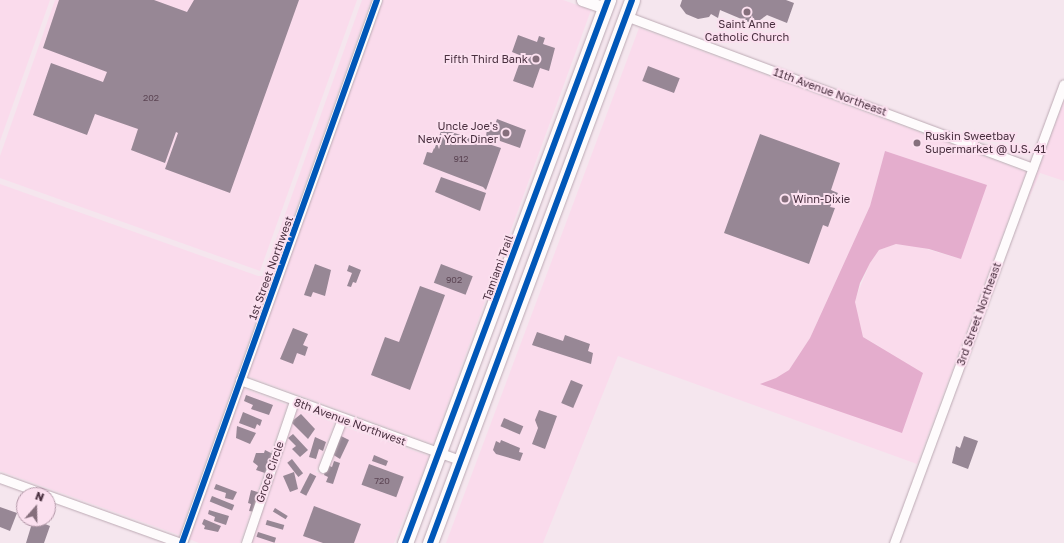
<!DOCTYPE html>
<html>
<head>
<meta charset="utf-8">
<style>
	body { margin:0 }
	#map { position:relative; width:1064px; height:543px; overflow:hidden; background:#f5e6ee; font-family:"Golos Text",sans-serif }
	div>[style] { position:absolute }
	.built>* { inset:0; background:#fadbec }
	.water>* { inset:0; background:#e4adcd }
	.building>* { inset:0; background:#978795; transform-origin:0 0 }
	.roads { filter:drop-shadow(0 0 1px #bcaab4) drop-shadow(0 0 1px #bcaab4) }
	.minor>* { height:9px; margin:-4.5px; padding:0 4.5px; transform-origin:4.5px; border-radius:4.5px; background:#fefbfc }
	.tertiary>* { height:11px; margin:-5.5px; padding:0 5.5px; transform-origin:5.5px; border-radius:5.5px; background:#fefbfc }
	.primary>* { height:15px; margin:-7.5px; padding:0 7.5px; transform-origin:7.5px; border-radius:7.5px; background:#fefbfc }
	.cycleway>* { height:6px; margin:-3px; padding:0 3px; transform-origin:3px; border-radius:3px; background:#0057b8 }
	.dots>* { width:11px; height:11px; translate:-50% -50%; box-sizing:border-box; border:2px solid #fbe0ef; border-radius:50% }
	span { translate:-50% -50%; white-space:nowrap; text-align:center; line-height:1.15; -webkit-text-stroke:4px #fbe0ef; paint-order:stroke }
	.number-label { font-size:9px; color:#5c4554 }
	.number-label span { -webkit-text-stroke-width:0 }
	.poi-label { font-size:11px; color:#492f3f }
	.right { translate:-100% -50%; text-align:right }
	.left { translate:0 -50%; text-align:left }
	.street-label { font-size:11px; color:#492f3f }
	.north { position:absolute; left:16px; top:487px; width:40px; height:40px; box-sizing:border-box; background:#fbe0ef; border:1px solid #b499a9; border-radius:50%; rotate:20deg; font-size:11px; font-weight:700; line-height:16px; text-align:center; color:#492f3f }
	.north::after { content:''; display:block; margin:auto; width:14px; height:18px; background:#856f7c; clip-path:polygon(50% 0,100% 100%,50% 72%,0 100%) }
</style>
</head>
<body>
<div id="map">
	<div class="built">
		<div style="clip-path:polygon(0 0,50px 0,0 141px)"></div>
		<div style="clip-path:polygon(55px 0,357px 0,260px 271px,0 178px,0 156px)"></div>
		<div style="clip-path:polygon(362px 0,371px 0,179px 535px,0 471px,0 184px,258px 276px,263px 276px)"></div>
		<div style="clip-path:polygon(383px 0,563px 0,591px 10px,433px 444px,247px 376px)"></div>
		<div style="clip-path:polygon(evenodd,639px 28px,1026px 172px,917px 464px,618px 356px,543px 543px,446px 543px,639px 28px,885px 151px,961px 259px,913px 245px,896px 244px,879px 250px,870px 263px,854px 302px,863px 337px,880px 347px,776px 388px,761px 384px,777px 378px,789px 370px,810px 338px,870px 206px,885px 151px)"></div>
		<div style="clip-path:polygon(1064px 100px,1064px 181px,1040px 173px,1024px 209px)"></div>
		<div style="clip-path:polygon(243px 388px,287px 405px,240px 543px,199px 543px,189px 539px)"></div>
		<div style="clip-path:polygon(297px 409px,334px 423px,316px 472px,326px 475px,344px 427px,429px 456px,394px 543px,252px 543px)"></div>
	</div>
	<div class="water">
		<div style="clip-path:polygon(885px 151px,987px 185px,961px 259px,929px 249px,896px 244px,879px 250px,870px 263px,860px 283px,855px 302px,863px 337px,923px 373px,902px 433px,760px 384px,776px 378px,789px 370px,810px 338px,870px 206px)"></div>
	</div>
	<div class="building">
		<div style="clip-path:polygon(59px 0,154px 0,187px 12px,194px 0,299px 0,230px 193px,165px 169px,178px 133px,176px 132px,165px 163px,131px 150px,138px 129px,95px 114px,87px 135px,33px 115px,51px 63px,103px 82px,107px 72px,43px 48px)"></div>
		<div style="clip-path:polygon(682px 0,786px 0,794px 3px,787px 23px,767px 15px,760px 20px,758px 26px,720px 10px,718px 18px,711px 14px,709px 17px,698px 19px,686px 14px,680px 6px)"></div>
		<div style="clip-path:polygon(518px 35px,537px 42px,539px 36px,545px 38px,543px 44px,555px 48px,549px 71px,540px 68px,533px 88px,513px 81px,522px 56px,512px 52px)"></div>
		<div style="left:648px;top:66px;width:34px;height:16px;rotate:21deg"></div>
		<div style="clip-path:polygon(497px 119px,526px 130px,520px 148px,486px 136px,488px 123px,495px 125px)"></div>
		<div style="clip-path:polygon(442px 129px,501px 148px,486px 190px,483px 187px,423px 164px,427px 152px,432px 153px)"></div>
		<div style="clip-path:polygon(760px 134px,840px 163px,831px 190px,838px 193px,830px 207px,835px 208px,828px 227px,823px 225px,809px 264px,724px 233px)"></div>
		<div style="clip-path:polygon(441px 177px,486px 193px,480px 211px,435px 192px)"></div>
		<div style="clip-path:polygon(315px 264px,331px 270px,325px 296px,313px 292px,311px 297px,304px 295px)"></div>
		<div style="left:441px;top:264px;width:34px;height:20px;rotate:21deg"></div>
		<div style="clip-path:polygon(349px 265px,361px 270px,356px 283px,353px 282px,351px 287px,347px 286px,352px 273px,347px 271px)"></div>
		<div style="clip-path:polygon(420px 286px,445px 295px,410px 390px,371px 375px,385px 337px,399px 342px)"></div>
		<div style="clip-path:polygon(293px 328px,308px 334px,303px 345px,308px 347px,305px 356px,297px 353px,293px 364px,280px 359px)"></div>
		<div style="clip-path:polygon(537px 332px,563px 341px,565px 335px,590px 344px,588px 351px,593px 353px,591px 364px,532px 345px)"></div>
		<div style="left:571px;top:380px;width:13px;height:25px;rotate:23deg"></div>
		<div style="clip-path:polygon(246px 395px,273px 405px,269px 415px,251px 409px,253px 405px,244px 401px)"></div>
		<div style="clip-path:polygon(539px 410px,557px 416px,545px 449px,532px 444px,538px 428px,535px 420px)"></div>
		<div style="clip-path:polygon(243px 412px,262px 420px,260px 426px,257px 424px,255px 429px,239px 423px)"></div>
		<div style="clip-path:polygon(301px 414px,315px 429px,308px 439px,291px 422px)"></div>
		<div style="left:504px;top:418px;width:21px;height:9px;rotate:23deg"></div>
		<div style="clip-path:polygon(237px 426px,256px 433px,250px 444px,236px 438px)"></div>
		<div style="clip-path:polygon(293px 434px,308px 450px,300px 457px,292px 449px,296px 446px,288px 438px)"></div>
		<div style="clip-path:polygon(339px 435px,349px 440px,340px 459px,332px 454px)"></div>
		<div style="clip-path:polygon(964px 436px,978px 441px,968px 469px,952px 463px,956px 446px,960px 448px)"></div>
		<div style="clip-path:polygon(315px 437px,326px 442px,323px 451px,319px 449px,316px 459px,309px 457px)"></div>
		<div style="clip-path:polygon(501px 440px,520px 448px,519px 452px,523px 453px,520px 461px,496px 454px,493px 450px,496px 441px,500px 443px)"></div>
		<div style="clip-path:polygon(265px 450px,273px 454px,265px 473px,256px 470px,258px 466px,253px 462px,256px 453px,264px 453px)"></div>
		<div style="clip-path:polygon(374px 455px,388px 461px,386px 466px,372px 461px)"></div>
		<div style="left:292px;top:459px;width:18px;height:6px;rotate:52deg"></div>
		<div style="clip-path:polygon(334px 461px,340px 463px,333px 484px,326px 482px,328px 477px,324px 475px,327px 465px,332px 467px)"></div>
		<div style="left:369px;top:464px;width:37px;height:22px;rotate:20deg"></div>
		<div style="clip-path:polygon(294px 472px,298px 489px,290px 492px,283px 476px)"></div>
		<div style="left:310px;top:473px;width:7px;height:22px;rotate:27deg"></div>
		<div style="clip-path:polygon(216px 484px,237px 492px,233px 500px,225px 498px,226px 493px,214px 489px)"></div>
		<div style="clip-path:polygon(251px 490px,261px 493px,255px 512px,249px 511px,251px 504px,248px 503px)"></div>
		<div style="left:212px;top:496px;width:24px;height:6px;rotate:22deg"></div>
		<div style="clip-path:polygon(314px 506px,361px 524px,354px 543px,323px 543px,303px 536px)"></div>
		<div style="clip-path:polygon(0 507px,17px 513px,10px 531px,0 527px)"></div>
		<div style="left:275px;top:508px;width:15px;height:4px;rotate:32deg"></div>
		<div style="clip-path:polygon(209px 510px,229px 516px,226px 525px,214px 521px,215px 517px,208px 514px)"></div>
		<div style="clip-path:polygon(39px 519px,46px 521px,45px 524px,50px 526px,44px 543px,26px 543px,33px 520px,39px 522px)"></div>
		<div style="clip-path:polygon(204px 519px,221px 526px,218px 532px,204px 529px,205px 526px,202px 524px)"></div>
		<div style="left:267px;top:520px;width:18px;height:5px;rotate:16deg"></div>
		<div style="left:258px;top:532px;width:19px;height:5px;rotate:18deg"></div>
	</div>
	<div class="roads">
		<div class="minor">
			<div style="left:626px;top:16px;width:434px;rotate:20.5deg"></div>
			<div style="left:240px;top:380px;width:236px;rotate:20deg"></div>
			<div style="left:323px;top:468px;width:53px;rotate:-68.8deg"></div>
			<div style="left:0;top:478px;width:192px;rotate:19.8deg"></div>
			<div style="left:182px;top:543px;width:577px;rotate:-70.25deg"></div>
			<div style="left:246px;top:543px;width:150px;rotate:-71.3deg"></div>
			<div style="left:894px;top:543px;width:489px;rotate:-69.7deg"></div>
		</div>
		<div class="tertiary">
			<div style="left:582px;top:0;width:24px;rotate:19deg"></div>
		</div>
		<div class="primary">
			<div style="left:405px;top:543px;width:580px;rotate:-69.5deg"></div>
			<div style="left:430px;top:543px;width:579px;rotate:-69.59deg"></div>
		</div>
	</div>
	<div class="cycleway">
		<div style="left:182px;top:543px;width:577px;rotate:-70.25deg"></div>
		<div style="left:405px;top:543px;width:580px;rotate:-69.5deg"></div>
		<div style="left:430px;top:543px;width:579px;rotate:-69.59deg"></div>
	</div>
	<div class="dots">
		<div style="left:747px;top:12px;background:#856f7c"></div>
		<div style="left:536px;top:59px;background:#856f7c"></div>
		<div style="left:506px;top:133px;background:#856f7c"></div>
		<div style="left:917px;top:143px;background:#856f7c"></div>
		<div style="left:785px;top:199px;background:#856f7c"></div>
	</div>
	<div class="number-label">
		<span style="left:151px;top:98px">202</span>
		<span style="left:461px;top:159px">912</span>
		<span style="left:454px;top:280px">902</span>
		<span style="left:382px;top:481px">720</span>
	</div>
	<div class="poi-label">
		<span style="left:747px;top:31px">Saint Anne<br>Catholic Church</span>
		<span class="right" style="left:528px;top:59px">Fifth Third Bank</span>
		<span class="right" style="left:498px;top:133px">Uncle Joe's<br>New York Diner</span>
		<span class="left" style="left:925px;top:143px">Ruskin Sweetbay<br>Supermarket @ U.S. 41</span>
		<span class="left" style="left:793px;top:199px">Winn-Dixie</span>
	</div>
	<div class="street-label">
		<span style="left:830px;top:92px;rotate:20deg">11th Avenue Northeast</span>
		<span style="left:271px;top:268px;rotate:-70deg">1st Street Northwest</span>
		<span style="left:498px;top:268px;rotate:-70deg">Tamiami Trail</span>
		<span style="left:979px;top:314px;rotate:-70deg">3rd Street Northeast</span>
		<span style="left:350px;top:422px;rotate:20deg">8th Avenue Northwest</span>
		<span style="left:270px;top:472px;rotate:-71deg">Groce Circle</span>
	</div>
	<div class="north">N</div>
</div>
</body>
</html>
